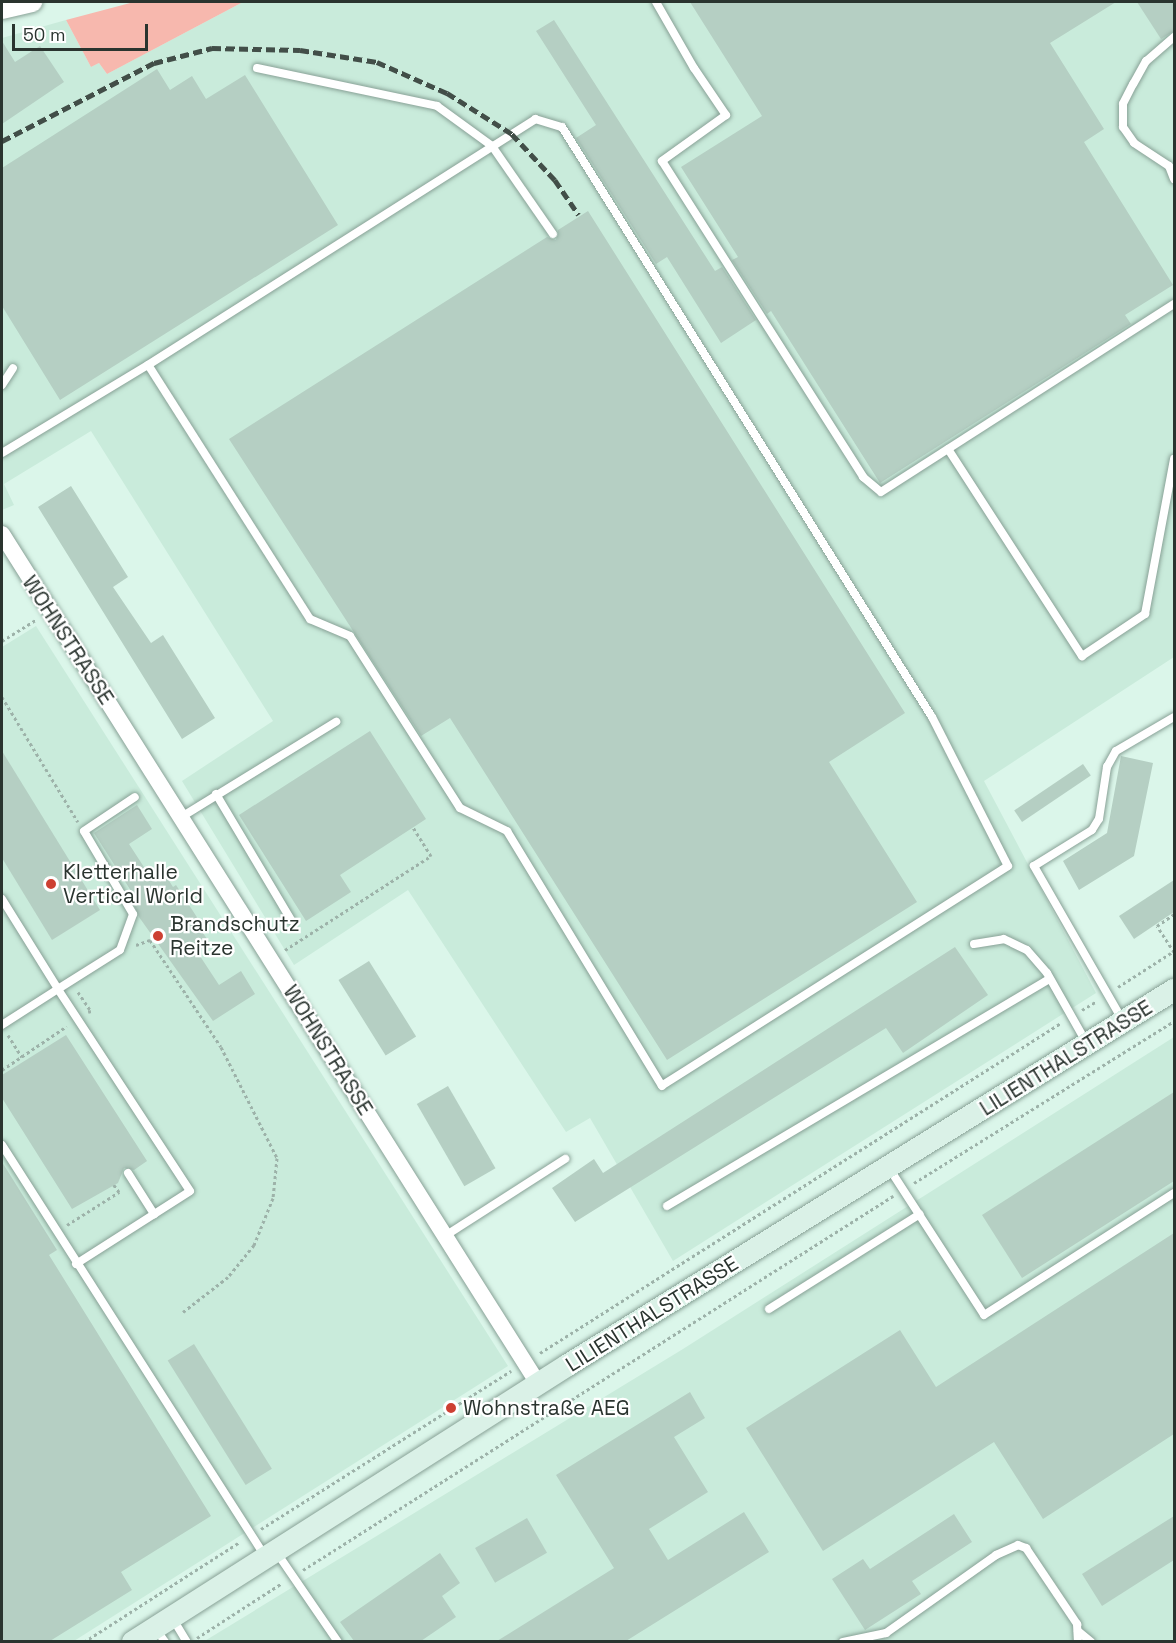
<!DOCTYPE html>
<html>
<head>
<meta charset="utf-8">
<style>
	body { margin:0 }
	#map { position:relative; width:1176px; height:1643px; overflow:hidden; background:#dbf6ea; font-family:"Space Grotesk",sans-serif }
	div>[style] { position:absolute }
	.built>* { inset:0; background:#c9ebdb }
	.green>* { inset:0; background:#f7b8ae }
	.building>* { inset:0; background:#b5cfc3; transform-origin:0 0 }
	.path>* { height:3px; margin-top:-1.5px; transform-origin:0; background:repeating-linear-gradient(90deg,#9db2a9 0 3px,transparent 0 6px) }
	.roads { filter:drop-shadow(0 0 2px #88a196) drop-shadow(0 0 2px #88a196) }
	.service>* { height:8px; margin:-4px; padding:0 4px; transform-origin:4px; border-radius:4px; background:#fff }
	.minor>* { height:16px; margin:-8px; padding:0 8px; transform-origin:8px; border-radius:8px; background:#fff }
	.tertiary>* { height:20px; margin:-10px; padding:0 10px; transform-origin:10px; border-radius:10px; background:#fff }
	.secondary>* { height:22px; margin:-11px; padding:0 11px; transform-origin:11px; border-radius:11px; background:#daf1e7 }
	.rail>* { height:4.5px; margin-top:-2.25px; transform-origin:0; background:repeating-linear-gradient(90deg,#424e48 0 9px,transparent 0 13.5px) }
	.dots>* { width:16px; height:16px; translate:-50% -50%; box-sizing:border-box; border:3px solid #fff; border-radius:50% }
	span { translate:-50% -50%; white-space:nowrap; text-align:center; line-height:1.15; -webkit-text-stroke:4.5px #fff; paint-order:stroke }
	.street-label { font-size:21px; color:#2a342f }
	.poi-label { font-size:21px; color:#2a342f }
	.left { translate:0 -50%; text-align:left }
	.frame { position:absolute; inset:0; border:3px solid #2a342f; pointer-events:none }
	.scale { position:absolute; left:12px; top:24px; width:136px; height:27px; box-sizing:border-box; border:3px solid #2a342f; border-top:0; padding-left:8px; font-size:18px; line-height:21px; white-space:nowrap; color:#2a342f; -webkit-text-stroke:4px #fff; paint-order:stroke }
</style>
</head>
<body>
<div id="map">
	<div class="built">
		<div style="clip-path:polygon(243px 2px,1174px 2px,1174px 657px,984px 781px,1096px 993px,673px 1261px,590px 1118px,566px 1132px,408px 890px,294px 965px,182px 781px,273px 721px,91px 431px,4px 484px,14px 505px,2px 510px,2px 38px,66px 20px,91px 67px,99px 63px,107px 74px)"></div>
		<div style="clip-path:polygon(36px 626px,508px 1366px,74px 1641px,2px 1642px,2px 647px)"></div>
		<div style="clip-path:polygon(1174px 1037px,1174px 1641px,203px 1642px,683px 1349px)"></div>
	</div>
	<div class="green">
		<div style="clip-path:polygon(134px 2px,243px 2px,107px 74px,99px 63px,91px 67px,66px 20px)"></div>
	</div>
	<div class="building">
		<div style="clip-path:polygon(690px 2px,1116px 2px,1050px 43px,1104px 129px,1084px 142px,1173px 285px,1125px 315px,1131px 324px,880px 483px,771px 311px,767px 314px,732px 260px,738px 257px,681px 167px,762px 116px)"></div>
		<div style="clip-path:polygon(1137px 2px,1174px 2px,1174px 31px,1161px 39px)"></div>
		<div style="clip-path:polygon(554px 20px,715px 271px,722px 267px,756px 320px,721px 343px,667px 257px,656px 264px,576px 138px,596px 125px,536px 31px)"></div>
		<div style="clip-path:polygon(2px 41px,15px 62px,40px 46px,64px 82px,2px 124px)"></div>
		<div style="clip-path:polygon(157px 69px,170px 90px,192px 76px,206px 99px,245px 75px,338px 225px,60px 400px,2px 306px,2px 168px)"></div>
		<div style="clip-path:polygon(588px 211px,905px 713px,829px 762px,917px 902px,667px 1060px,450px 718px,421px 736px,229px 439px,547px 237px,556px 240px,558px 230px)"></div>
		<div style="clip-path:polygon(71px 486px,128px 577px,113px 587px,151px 643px,163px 635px,215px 718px,182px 739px,38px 507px)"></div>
		<div style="clip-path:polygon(370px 731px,426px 819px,340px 875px,351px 892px,306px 921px,239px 815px)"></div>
		<div style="clip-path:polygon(2px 751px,100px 910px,52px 940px,2px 858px)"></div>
		<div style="clip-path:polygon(1121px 756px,1153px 763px,1134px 856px,1079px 890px,1063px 861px,1107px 833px)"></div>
		<div style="left:1083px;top:764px;width:14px;height:83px;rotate:56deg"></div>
		<div style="clip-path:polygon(137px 805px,152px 829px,129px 844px,153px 881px,164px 873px,173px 887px,176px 885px,202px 925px,199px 927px,209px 942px,196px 950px,219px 985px,241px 971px,255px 994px,213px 1021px,139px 917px,130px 896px,133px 894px,94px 833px)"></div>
		<div style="clip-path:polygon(1174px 880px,1174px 912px,1134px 939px,1119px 916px)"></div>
		<div style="clip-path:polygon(955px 947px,988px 995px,903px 1053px,886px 1028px,575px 1222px,552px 1188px,594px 1159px,603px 1173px)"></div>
		<div style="left:369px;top:961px;width:89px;height:36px;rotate:58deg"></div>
		<div style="clip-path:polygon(66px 1035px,147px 1161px,134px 1170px,124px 1168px,118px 1183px,72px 1209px,2px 1098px,2px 1075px)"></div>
		<div style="left:448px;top:1086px;width:95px;height:36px;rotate:60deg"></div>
		<div style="clip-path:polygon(1174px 1092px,1174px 1181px,1022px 1278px,982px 1215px)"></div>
		<div style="clip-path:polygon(2px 1162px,57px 1250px,49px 1255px,211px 1516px,121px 1572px,132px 1590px,50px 1641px,2px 1641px)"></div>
		<div style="clip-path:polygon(1174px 1233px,1174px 1434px,1043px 1519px,994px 1442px,823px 1551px,746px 1428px,900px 1330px,936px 1387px)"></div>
		<div style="left:194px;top:1344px;width:147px;height:31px;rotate:58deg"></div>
		<div style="clip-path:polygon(690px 1392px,705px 1418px,674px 1437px,708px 1492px,649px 1529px,668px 1560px,744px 1512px,769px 1552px,626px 1641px,497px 1641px,614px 1568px,556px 1475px)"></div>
		<div style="clip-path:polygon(954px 1514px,972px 1542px,912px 1581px,921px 1594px,865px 1630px,832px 1579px,863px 1559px,870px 1569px)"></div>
		<div style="clip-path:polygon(1174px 1516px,1174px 1560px,1102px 1606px,1082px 1574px)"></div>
		<div style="left:527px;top:1518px;width:40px;height:60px;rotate:60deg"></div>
		<div style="clip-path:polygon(440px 1553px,460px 1583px,442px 1596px,456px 1617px,421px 1641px,354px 1641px,340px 1622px)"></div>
	</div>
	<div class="path">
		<div style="left:2px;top:641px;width:40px;rotate:-32deg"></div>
		<div style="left:2px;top:697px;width:146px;rotate:58.7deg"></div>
		<div style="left:136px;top:945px;width:15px;rotate:-20deg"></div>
		<div style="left:150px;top:940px;width:128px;rotate:56.4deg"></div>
		<div style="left:221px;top:1047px;width:124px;rotate:63.2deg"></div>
		<div style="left:277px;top:1158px;width:40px;rotate:95.7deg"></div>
		<div style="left:273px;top:1198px;width:51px;rotate:112deg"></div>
		<div style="left:254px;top:1245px;width:41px;rotate:129.1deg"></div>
		<div style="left:228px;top:1277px;width:57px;rotate:142.1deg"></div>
		<div style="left:285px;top:950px;width:174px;rotate:-32.8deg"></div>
		<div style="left:431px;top:856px;width:34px;rotate:-122deg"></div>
		<div style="left:1174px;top:952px;width:31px;rotate:-123deg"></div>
		<div style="left:1157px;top:926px;width:21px;rotate:-35deg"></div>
		<div style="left:1118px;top:987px;width:67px;rotate:-32.7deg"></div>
		<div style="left:78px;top:992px;width:23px;rotate:56deg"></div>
		<div style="left:91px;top:1011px;width:3px;rotate:162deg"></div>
		<div style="left:1082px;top:1010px;width:17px;rotate:-31deg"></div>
		<div style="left:8px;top:1035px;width:26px;rotate:58deg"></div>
		<div style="left:2px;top:1070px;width:78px;rotate:-34.1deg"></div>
		<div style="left:914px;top:1183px;width:306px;rotate:-31.9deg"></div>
		<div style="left:67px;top:1225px;width:62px;rotate:-32.4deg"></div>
		<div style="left:119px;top:1192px;width:9px;rotate:-126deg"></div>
		<div style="left:540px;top:1353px;width:617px;rotate:-32.35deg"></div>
		<div style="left:261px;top:1529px;width:296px;rotate:-32.3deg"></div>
		<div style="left:303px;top:1570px;width:699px;rotate:-32.37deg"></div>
		<div style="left:197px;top:1638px;width:101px;rotate:-32.9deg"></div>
		<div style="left:84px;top:1642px;width:185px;rotate:-32.7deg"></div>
	</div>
	<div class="roads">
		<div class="service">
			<div style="left:656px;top:2px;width:76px;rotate:60.1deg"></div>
			<div style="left:694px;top:68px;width:57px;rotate:55.8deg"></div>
			<div style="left:726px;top:115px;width:79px;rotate:144.3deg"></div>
			<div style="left:662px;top:161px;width:375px;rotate:57.5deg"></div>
			<div style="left:863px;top:477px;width:23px;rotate:40deg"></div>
			<div style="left:881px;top:492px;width:348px;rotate:-32.7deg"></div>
			<div style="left:1174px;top:37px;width:37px;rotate:139deg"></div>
			<div style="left:1146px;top:61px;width:26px;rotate:119deg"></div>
			<div style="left:1133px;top:84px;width:22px;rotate:117deg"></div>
			<div style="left:1123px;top:104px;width:23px;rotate:90deg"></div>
			<div style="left:1123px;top:127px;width:19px;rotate:55deg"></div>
			<div style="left:1134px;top:143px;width:42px;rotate:33.3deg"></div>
			<div style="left:1169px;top:166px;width:14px;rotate:69deg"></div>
			<div style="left:257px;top:68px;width:184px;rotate:11.9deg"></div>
			<div style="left:437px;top:106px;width:68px;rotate:36deg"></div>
			<div style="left:492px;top:146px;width:107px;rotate:55.3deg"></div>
			<div style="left:2px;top:385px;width:20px;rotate:-57deg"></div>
			<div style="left:948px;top:449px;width:247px;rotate:57.1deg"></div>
			<div style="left:1082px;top:656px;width:76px;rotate:-33.7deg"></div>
			<div style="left:1145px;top:614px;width:158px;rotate:-79.4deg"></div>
			<div style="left:2px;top:453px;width:170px;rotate:-31.1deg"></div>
			<div style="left:148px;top:365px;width:459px;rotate:-32.4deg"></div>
			<div style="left:535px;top:119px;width:28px;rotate:17deg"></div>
			<div style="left:562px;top:127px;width:696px;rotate:57.91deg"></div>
			<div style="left:932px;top:717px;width:167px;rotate:63deg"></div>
			<div style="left:1008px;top:866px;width:410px;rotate:147.6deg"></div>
			<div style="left:662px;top:1086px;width:298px;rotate:-121.3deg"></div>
			<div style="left:507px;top:831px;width:52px;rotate:-153.9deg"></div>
			<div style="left:460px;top:808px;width:204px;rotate:-122.6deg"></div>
			<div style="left:350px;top:636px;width:43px;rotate:-157deg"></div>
			<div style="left:310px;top:619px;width:301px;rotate:-122.5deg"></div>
			<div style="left:216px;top:794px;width:147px;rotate:59.2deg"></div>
			<div style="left:183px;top:816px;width:180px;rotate:-31.6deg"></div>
			<div style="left:2px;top:899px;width:106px;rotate:58.1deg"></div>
			<div style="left:58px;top:989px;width:67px;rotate:147.3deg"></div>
			<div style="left:974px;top:944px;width:30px;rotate:-9deg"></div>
			<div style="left:1004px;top:939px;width:25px;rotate:26deg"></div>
			<div style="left:1027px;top:950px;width:30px;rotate:49deg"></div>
			<div style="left:1047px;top:973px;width:79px;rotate:60.5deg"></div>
			<div style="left:1123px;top:1021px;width:179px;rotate:-119.9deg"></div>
			<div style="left:1034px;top:866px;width:68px;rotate:-31.8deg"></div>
			<div style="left:1092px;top:830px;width:13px;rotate:-58deg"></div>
			<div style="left:1099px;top:819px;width:53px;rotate:-81.3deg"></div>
			<div style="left:1107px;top:767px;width:18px;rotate:-61deg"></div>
			<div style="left:1116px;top:751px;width:67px;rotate:-30.4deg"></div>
			<div style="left:2px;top:1145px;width:488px;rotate:57.4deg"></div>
			<div style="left:889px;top:1168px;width:175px;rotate:57.1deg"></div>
			<div style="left:984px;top:1315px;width:226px;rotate:-32.7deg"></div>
			<div style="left:128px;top:1173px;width:49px;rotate:57.6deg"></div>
			<div style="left:667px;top:1206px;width:445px;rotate:-30.7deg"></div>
			<div style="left:445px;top:1236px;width:143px;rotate:-32.7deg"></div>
			<div style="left:76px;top:1264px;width:135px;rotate:-32.6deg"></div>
			<div style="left:190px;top:1191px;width:241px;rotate:-123.2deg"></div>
			<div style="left:58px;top:989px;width:73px;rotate:-32.2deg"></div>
			<div style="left:120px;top:950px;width:38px;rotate:-70deg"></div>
			<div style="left:133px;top:914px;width:96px;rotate:-120.6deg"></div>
			<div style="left:84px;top:831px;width:61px;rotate:-33.7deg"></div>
			<div style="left:769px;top:1309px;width:178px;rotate:-32.2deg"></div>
			<div style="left:277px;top:1553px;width:108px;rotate:55.6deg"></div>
			<div style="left:173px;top:1619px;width:27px;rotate:59deg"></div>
			<div style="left:155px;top:1628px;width:17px;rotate:54deg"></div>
			<div style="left:1078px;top:1631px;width:17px;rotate:40deg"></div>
			<div style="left:843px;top:1642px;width:44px;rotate:-11.8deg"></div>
			<div style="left:886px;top:1633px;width:135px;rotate:-35.3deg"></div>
			<div style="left:996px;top:1555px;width:24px;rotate:-24deg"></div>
			<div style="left:1018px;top:1545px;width:9px;rotate:21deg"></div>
			<div style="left:1026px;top:1548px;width:92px;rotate:56.1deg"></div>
			<div style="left:1077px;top:1624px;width:18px;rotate:87deg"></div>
		</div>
		<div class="minor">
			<div style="left:2px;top:534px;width:1006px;rotate:57.75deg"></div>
		</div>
		<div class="tertiary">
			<div style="left:2px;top:9px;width:31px;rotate:-13deg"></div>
		</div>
		<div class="secondary">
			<div style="left:133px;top:1642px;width:516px;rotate:-32.49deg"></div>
			<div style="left:568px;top:1365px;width:713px;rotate:-31.75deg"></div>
		</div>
	</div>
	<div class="rail">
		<div style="left:2px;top:141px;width:171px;rotate:-27.2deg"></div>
		<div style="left:154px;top:63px;width:60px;rotate:-14.5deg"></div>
		<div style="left:212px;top:48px;width:88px;rotate:1.3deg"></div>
		<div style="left:300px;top:50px;width:78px;rotate:8.9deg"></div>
		<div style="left:377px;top:62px;width:77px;rotate:23.9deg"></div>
		<div style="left:447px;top:93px;width:77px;rotate:32.2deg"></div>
		<div style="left:512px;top:134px;width:63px;rotate:46.9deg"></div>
		<div style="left:555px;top:180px;width:42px;rotate:55.6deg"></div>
	</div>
	<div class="dots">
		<div style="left:51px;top:884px;background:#cd4032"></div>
		<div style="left:158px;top:936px;background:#cd4032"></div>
		<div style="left:451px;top:1408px;background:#cd4032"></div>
	</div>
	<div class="street-label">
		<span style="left:68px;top:640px;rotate:57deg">WOHNSTRASSE</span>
		<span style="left:328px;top:1050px;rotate:58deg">WOHNSTRASSE</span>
		<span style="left:1066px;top:1058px;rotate:-32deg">LILIENTHALSTRASSE</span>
		<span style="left:652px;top:1314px;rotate:-32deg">LILIENTHALSTRASSE</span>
	</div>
	<div class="poi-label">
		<span class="left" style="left:63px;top:884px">Kletterhalle<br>Vertical World</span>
		<span class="left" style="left:170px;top:936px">Brandschutz<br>Reitze</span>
		<span class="left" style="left:463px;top:1408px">Wohnstraße AEG</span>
	</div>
	<div class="frame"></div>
	<div class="scale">50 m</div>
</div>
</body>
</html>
